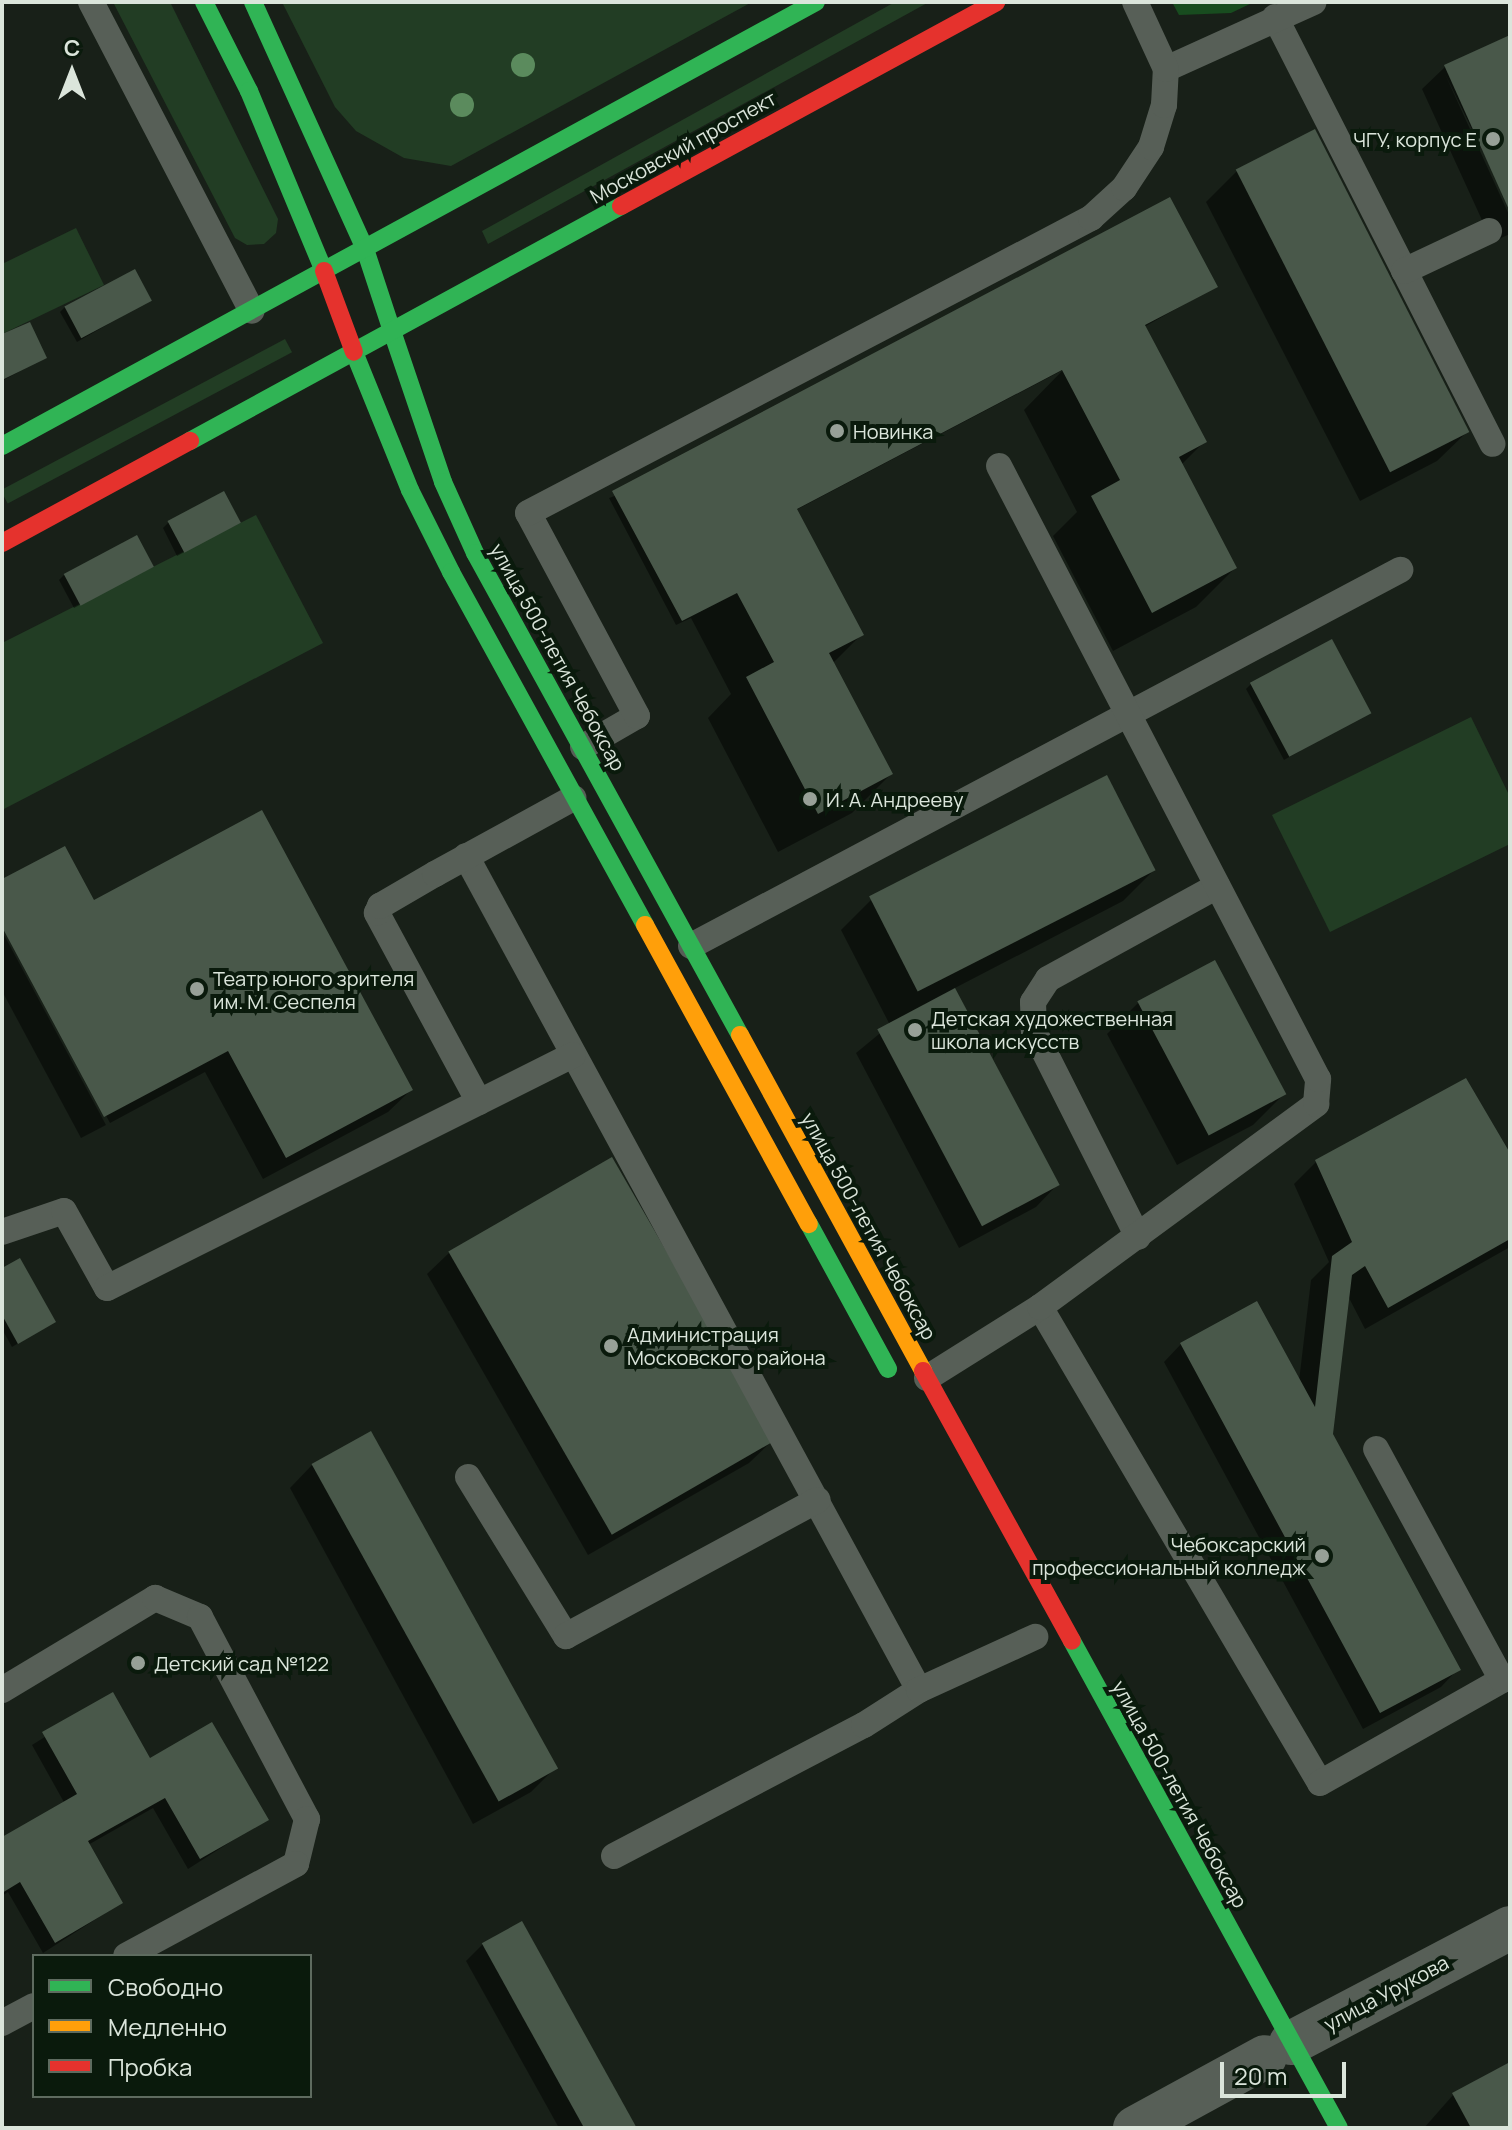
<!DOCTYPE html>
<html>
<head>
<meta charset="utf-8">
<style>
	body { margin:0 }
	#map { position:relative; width:1512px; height:2130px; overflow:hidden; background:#182018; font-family:Manrope,sans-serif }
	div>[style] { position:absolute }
	.green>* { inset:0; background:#223d24; transform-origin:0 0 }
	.forest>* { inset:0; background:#184c1f }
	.shadow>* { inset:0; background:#0007 }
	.building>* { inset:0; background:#49584a; transform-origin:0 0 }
	.lane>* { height:26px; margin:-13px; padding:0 13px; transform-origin:13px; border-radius:13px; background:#575f57 }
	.street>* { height:44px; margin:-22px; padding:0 22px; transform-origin:22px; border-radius:22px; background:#575f57 }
	.fast>* { height:18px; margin:-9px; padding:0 9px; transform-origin:9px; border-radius:9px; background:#30b455 }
	.slow>* { height:18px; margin:-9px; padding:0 9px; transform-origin:9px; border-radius:9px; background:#ff9f0a }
	.jam>* { height:18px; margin:-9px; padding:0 9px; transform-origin:9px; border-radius:9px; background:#e5322d }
	.trees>* { width:24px; height:24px; margin:-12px; border-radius:50%; background:#5b8b5d }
	.dots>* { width:22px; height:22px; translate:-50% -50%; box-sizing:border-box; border:4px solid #0a1a0c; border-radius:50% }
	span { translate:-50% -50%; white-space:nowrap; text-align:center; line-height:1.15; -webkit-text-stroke:8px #0a1a0c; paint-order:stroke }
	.poi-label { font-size:20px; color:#dbe5db }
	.right { translate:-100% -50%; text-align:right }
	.left { translate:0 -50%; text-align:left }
	.street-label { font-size:20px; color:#dbe5db }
	.frame { position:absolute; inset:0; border:4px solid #dbe5db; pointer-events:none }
	.legend { position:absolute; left:32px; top:1954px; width:280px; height:144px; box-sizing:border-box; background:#0a1a0c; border:2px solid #5e6b5f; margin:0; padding:10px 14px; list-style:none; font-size:24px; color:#dbe5db }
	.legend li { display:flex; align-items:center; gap:16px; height:40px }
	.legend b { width:40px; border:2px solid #5e6b5f }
	.north { position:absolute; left:32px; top:32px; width:80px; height:80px; -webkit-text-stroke:6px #0a1a0c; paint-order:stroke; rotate:0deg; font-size:22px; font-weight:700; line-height:32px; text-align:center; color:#dbe5db }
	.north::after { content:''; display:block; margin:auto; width:28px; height:36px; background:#dbe5db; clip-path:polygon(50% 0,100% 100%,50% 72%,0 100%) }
	.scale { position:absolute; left:1220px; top:2062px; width:126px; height:36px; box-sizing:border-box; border:4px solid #dbe5db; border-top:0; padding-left:10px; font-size:24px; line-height:28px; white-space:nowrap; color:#dbe5db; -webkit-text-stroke:6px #0a1a0c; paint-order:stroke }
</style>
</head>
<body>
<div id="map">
	<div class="green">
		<div style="clip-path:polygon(113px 2px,170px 2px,278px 219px,276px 233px,264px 244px,247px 245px,235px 238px)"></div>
		<div style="clip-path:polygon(282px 2px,752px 2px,451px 166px,404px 158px,356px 131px,335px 107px)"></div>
		<div style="clip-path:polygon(895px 2px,929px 2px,488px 244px,482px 231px)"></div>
		<div style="clip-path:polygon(76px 228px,104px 285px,2px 334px,2px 264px)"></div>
		<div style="left:285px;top:339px;width:15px;height:322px;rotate:62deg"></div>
		<div style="clip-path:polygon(256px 515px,323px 643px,2px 810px,2px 643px)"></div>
		<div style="clip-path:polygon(1471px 717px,1510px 797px,1510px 844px,1330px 932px,1272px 815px)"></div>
	</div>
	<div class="forest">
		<div style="clip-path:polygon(1172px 2px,1254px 2px,1231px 13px,1179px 15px)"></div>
	</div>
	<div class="shadow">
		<div style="clip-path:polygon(1510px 37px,1510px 207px,1445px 74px,1510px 217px,1510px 234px,1492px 242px,1422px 89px,1445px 67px)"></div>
		<div style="clip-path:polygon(1237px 171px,1468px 431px,1437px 461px,1360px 501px,1206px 202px)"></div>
		<div style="clip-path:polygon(1215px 287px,1144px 327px,1204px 442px,1181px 465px,1235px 568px,1196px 607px,1113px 651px,1053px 536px,1077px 512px,1024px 410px,1063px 370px,796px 510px,862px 634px,832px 664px,891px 774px,852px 813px,778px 852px,708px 718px,731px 694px,691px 618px,676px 625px,609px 498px)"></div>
		<div style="clip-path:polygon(150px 300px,77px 342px,60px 312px,65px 307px)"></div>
		<div style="clip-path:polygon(2px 337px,44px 358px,2px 381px)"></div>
		<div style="clip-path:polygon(168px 523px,238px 523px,177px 556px,163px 528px)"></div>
		<div style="clip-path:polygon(151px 566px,74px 608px,59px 580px,64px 575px)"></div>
		<div style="clip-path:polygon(1251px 684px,1369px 712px,1284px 760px,1246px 689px)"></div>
		<div style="clip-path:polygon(1154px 870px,1123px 901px,953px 989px,1058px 1184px,1036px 1207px,959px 1248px,856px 1053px,890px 1025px,841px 930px,872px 899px)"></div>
		<div style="clip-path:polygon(2px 882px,411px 1090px,388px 1112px,263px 1179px,205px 1072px,110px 1123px,2px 923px)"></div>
		<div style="clip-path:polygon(2px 931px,106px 1125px,81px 1138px,2px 991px)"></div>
		<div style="clip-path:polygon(1214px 962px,1284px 1094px,1253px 1125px,1177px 1165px,1107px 1034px,1138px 1003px)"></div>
		<div style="clip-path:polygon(1510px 1157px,1510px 1247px,1365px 1329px,1348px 1296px,1331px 1433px,1458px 1669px,1441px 1687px,1363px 1729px,1164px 1362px,1181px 1344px,1299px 1381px,1311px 1280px,1329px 1262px,1294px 1184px,1316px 1162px)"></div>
		<div style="clip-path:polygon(450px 1252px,772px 1441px,749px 1463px,588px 1555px,427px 1274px)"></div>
		<div style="clip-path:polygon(2px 1271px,53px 1322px,12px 1347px,2px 1329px)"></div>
		<div style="clip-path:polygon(312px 1465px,554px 1769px,531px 1792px,473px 1824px,290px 1488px)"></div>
		<div style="clip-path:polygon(112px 1695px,149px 1760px,266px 1819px,188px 1869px,153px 1808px,88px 1845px,121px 1903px,43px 1953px,8px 1892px,2px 1896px,2px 1839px,65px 1804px,32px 1745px)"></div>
		<div style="clip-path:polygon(483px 1944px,635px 2128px,559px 2128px,466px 1961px)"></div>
		<div style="clip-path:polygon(1510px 2064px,1510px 2128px,1424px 2128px,1453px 2095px)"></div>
	</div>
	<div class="building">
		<div style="clip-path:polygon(1510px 35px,1510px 212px,1444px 65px)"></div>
		<div style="left:1315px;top:129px;width:340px;height:89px;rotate:63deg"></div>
		<div style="clip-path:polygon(1170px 197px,1218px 287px,1145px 325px,1207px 442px,1179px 457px,1237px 568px,1152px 613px,1091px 496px,1120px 480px,1062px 370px,797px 509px,864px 635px,829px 653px,893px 774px,818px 814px,746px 677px,774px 662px,737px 593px,682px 621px,612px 491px)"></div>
		<div style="left:135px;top:269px;width:36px;height:80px;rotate:62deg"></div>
		<div style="clip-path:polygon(30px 322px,47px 358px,2px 380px,2px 334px)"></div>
		<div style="left:224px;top:491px;width:36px;height:64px;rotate:62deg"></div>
		<div style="left:137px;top:535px;width:36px;height:83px;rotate:62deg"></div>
		<div style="left:1332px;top:639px;width:84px;height:93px;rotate:62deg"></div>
		<div style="left:1107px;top:775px;width:107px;height:267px;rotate:63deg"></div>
		<div style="clip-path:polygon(262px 810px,413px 1090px,286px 1158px,228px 1051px,104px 1117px,2px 927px,2px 879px,65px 846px,94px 900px)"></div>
		<div style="left:1215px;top:960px;width:152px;height:88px;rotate:62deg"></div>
		<div style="left:955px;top:988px;width:223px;height:88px;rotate:62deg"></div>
		<div style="clip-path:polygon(1466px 1078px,1510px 1153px,1510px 1239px,1388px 1308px,1365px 1266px,1352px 1275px,1333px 1434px,1461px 1670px,1380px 1713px,1180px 1343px,1257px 1301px,1315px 1407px,1332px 1256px,1352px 1242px,1315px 1160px)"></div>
		<div style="left:612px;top:1157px;width:327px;height:189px;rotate:60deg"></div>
		<div style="clip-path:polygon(20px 1258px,56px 1322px,18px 1344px,2px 1315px,2px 1268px)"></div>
		<div style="left:371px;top:1431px;width:386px;height:68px;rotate:61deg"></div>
		<div style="clip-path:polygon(113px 1692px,150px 1758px,212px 1722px,269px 1820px,200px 1859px,165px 1798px,88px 1841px,123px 1903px,55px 1943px,20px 1882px,2px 1893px,2px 1837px,77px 1794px,42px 1732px)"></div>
		<div style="left:522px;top:1921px;width:237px;height:46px;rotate:61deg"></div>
		<div style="clip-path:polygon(1510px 2062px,1510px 2128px,1471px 2128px,1452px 2093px)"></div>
	</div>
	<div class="lane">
		<div style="left:91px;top:2px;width:348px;rotate:62.5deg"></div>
		<div style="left:1275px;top:17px;width:479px;rotate:63deg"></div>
		<div style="left:1166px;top:69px;width:162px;rotate:-24.4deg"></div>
		<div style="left:1404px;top:271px;width:94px;rotate:-25.2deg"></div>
		<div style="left:583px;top:747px;width:62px;rotate:-29.9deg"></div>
		<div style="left:637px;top:716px;width:230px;rotate:-118.2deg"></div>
		<div style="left:528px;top:513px;width:636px;rotate:-27.65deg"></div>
		<div style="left:1091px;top:218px;width:45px;rotate:-42.3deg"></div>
		<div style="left:1124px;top:188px;width:49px;rotate:-56.6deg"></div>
		<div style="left:1151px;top:147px;width:44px;rotate:-72.8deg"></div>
		<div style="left:1164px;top:105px;width:36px;rotate:-87deg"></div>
		<div style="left:1166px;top:69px;width:74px;rotate:-114.8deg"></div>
		<div style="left:466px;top:856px;width:949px;rotate:61.49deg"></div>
		<div style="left:691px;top:946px;width:803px;rotate:-27.94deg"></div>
		<div style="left:479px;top:1102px;width:215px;rotate:-118.4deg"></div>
		<div style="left:377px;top:913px;width:8px;rotate:-67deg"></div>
		<div style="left:380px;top:906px;width:64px;rotate:-30.2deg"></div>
		<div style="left:435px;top:874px;width:158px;rotate:-28.8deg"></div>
		<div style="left:2px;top:1232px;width:65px;rotate:-18.7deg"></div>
		<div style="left:64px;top:1211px;width:88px;rotate:60.8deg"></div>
		<div style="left:107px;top:1288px;width:521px;rotate:-26.57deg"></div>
		<div style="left:1138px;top:1237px;width:231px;rotate:-116.8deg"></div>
		<div style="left:1034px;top:1031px;width:29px;rotate:-92deg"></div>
		<div style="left:1033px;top:1002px;width:27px;rotate:-57deg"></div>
		<div style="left:1048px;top:979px;width:193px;rotate:-28.8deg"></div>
		<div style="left:1040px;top:1307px;width:552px;rotate:59.53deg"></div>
		<div style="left:1320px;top:1783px;width:209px;rotate:-29.5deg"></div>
		<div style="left:1502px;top:1680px;width:263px;rotate:-118.6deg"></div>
		<div style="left:927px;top:1378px;width:133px;rotate:-32.1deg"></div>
		<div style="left:1040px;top:1307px;width:343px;rotate:-36.3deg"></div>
		<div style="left:1316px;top:1104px;width:25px;rotate:-85deg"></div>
		<div style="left:1318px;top:1079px;width:691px;rotate:-117.49deg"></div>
		<div style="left:468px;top:1477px;width:187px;rotate:58.4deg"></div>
		<div style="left:566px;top:1636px;width:286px;rotate:-28.4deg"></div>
		<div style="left:2px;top:1690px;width:179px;rotate:-31deg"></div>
		<div style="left:155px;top:1598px;width:49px;rotate:22.9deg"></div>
		<div style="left:200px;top:1617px;width:229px;rotate:62.1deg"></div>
		<div style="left:307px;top:1819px;width:46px;rotate:103.7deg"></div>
		<div style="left:296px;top:1864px;width:193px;rotate:151.6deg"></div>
		<div style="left:614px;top:1856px;width:282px;rotate:-27.7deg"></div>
		<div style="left:864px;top:1725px;width:65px;rotate:-32.5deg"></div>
		<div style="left:919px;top:1690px;width:128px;rotate:-24.6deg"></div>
		<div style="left:2px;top:2023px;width:36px;rotate:-28deg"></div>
	</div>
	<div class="street">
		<div style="left:1291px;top:2043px;width:247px;rotate:-27.7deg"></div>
		<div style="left:1135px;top:2128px;width:148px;rotate:-28.6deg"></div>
	</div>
	<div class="fast">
		<div style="left:204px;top:2px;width:100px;rotate:63.2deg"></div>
		<div style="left:249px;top:91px;width:195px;rotate:67.4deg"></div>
		<div style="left:253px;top:2px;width:271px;rotate:65.6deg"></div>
		<div style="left:365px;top:249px;width:86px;rotate:71.8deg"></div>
		<div style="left:392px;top:331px;width:159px;rotate:71.3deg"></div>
		<div style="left:443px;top:482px;width:78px;rotate:65.7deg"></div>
		<div style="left:475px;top:553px;width:550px;rotate:61.2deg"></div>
		<div style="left:354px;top:352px;width:149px;rotate:67.9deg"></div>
		<div style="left:410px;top:490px;width:92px;rotate:63.4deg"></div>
		<div style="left:451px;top:572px;width:403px;rotate:61.2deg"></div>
		<div style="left:190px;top:441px;width:491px;rotate:-28.6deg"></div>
		<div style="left:2px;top:446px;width:927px;rotate:-28.61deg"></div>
		<div style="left:809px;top:1224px;width:165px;rotate:61.4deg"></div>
		<div style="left:1072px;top:1641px;width:555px;rotate:61.27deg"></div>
	</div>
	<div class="slow">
		<div style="left:645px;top:925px;width:341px;rotate:61.3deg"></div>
		<div style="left:740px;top:1035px;width:383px;rotate:61.4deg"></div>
	</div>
	<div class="jam">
		<div style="left:621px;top:206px;width:427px;rotate:-28.5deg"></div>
		<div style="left:324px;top:271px;width:86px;rotate:69.7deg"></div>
		<div style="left:2px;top:543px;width:214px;rotate:-28.5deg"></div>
		<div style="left:923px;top:1371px;width:308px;rotate:61.1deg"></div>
	</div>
	<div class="trees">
		<div style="left:523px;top:65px"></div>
		<div style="left:462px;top:105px"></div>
	</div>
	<div class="dots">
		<div style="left:1493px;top:139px;background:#97a097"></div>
		<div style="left:837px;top:431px;background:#97a097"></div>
		<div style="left:810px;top:799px;background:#97a097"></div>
		<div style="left:197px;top:989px;background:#97a097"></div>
		<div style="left:915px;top:1030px;background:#97a097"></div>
		<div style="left:611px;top:1346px;background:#97a097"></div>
		<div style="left:1322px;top:1556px;background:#97a097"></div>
		<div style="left:138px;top:1663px;background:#97a097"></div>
	</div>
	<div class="poi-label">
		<span class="right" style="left:1477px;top:139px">ЧГУ, корпус Е</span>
		<span class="left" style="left:853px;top:431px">Новинка</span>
		<span class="left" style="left:826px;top:799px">И. А. Андрееву</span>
		<span class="left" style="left:213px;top:990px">Театр юного зрителя<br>им. М. Сеспеля</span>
		<span class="left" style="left:931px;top:1030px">Детская художественная<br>школа искусств</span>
		<span class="left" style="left:627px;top:1346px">Администрация<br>Московского района</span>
		<span class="right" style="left:1306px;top:1556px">Чебоксарский<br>профессиональный колледж</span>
		<span class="left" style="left:154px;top:1663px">Детский сад №122</span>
	</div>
	<div class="street-label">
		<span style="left:683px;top:147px;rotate:-29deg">Московский проспект</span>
		<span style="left:558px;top:657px;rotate:61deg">улица 500-летия Чебоксар</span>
		<span style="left:869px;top:1226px;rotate:61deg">улица 500-летия Чебоксар</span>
		<span style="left:1180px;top:1794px;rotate:61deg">улица 500-летия Чебоксар</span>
		<span style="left:1386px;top:1993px;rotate:-28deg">улица Урукова</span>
	</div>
	<div class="frame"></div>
	<ul class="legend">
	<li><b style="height:10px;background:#30b455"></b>Свободно</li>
	<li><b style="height:10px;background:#ff9f0a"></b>Медленно</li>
	<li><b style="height:10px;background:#e5322d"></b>Пробка</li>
	</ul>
	<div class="north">С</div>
	<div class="scale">20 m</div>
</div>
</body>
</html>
